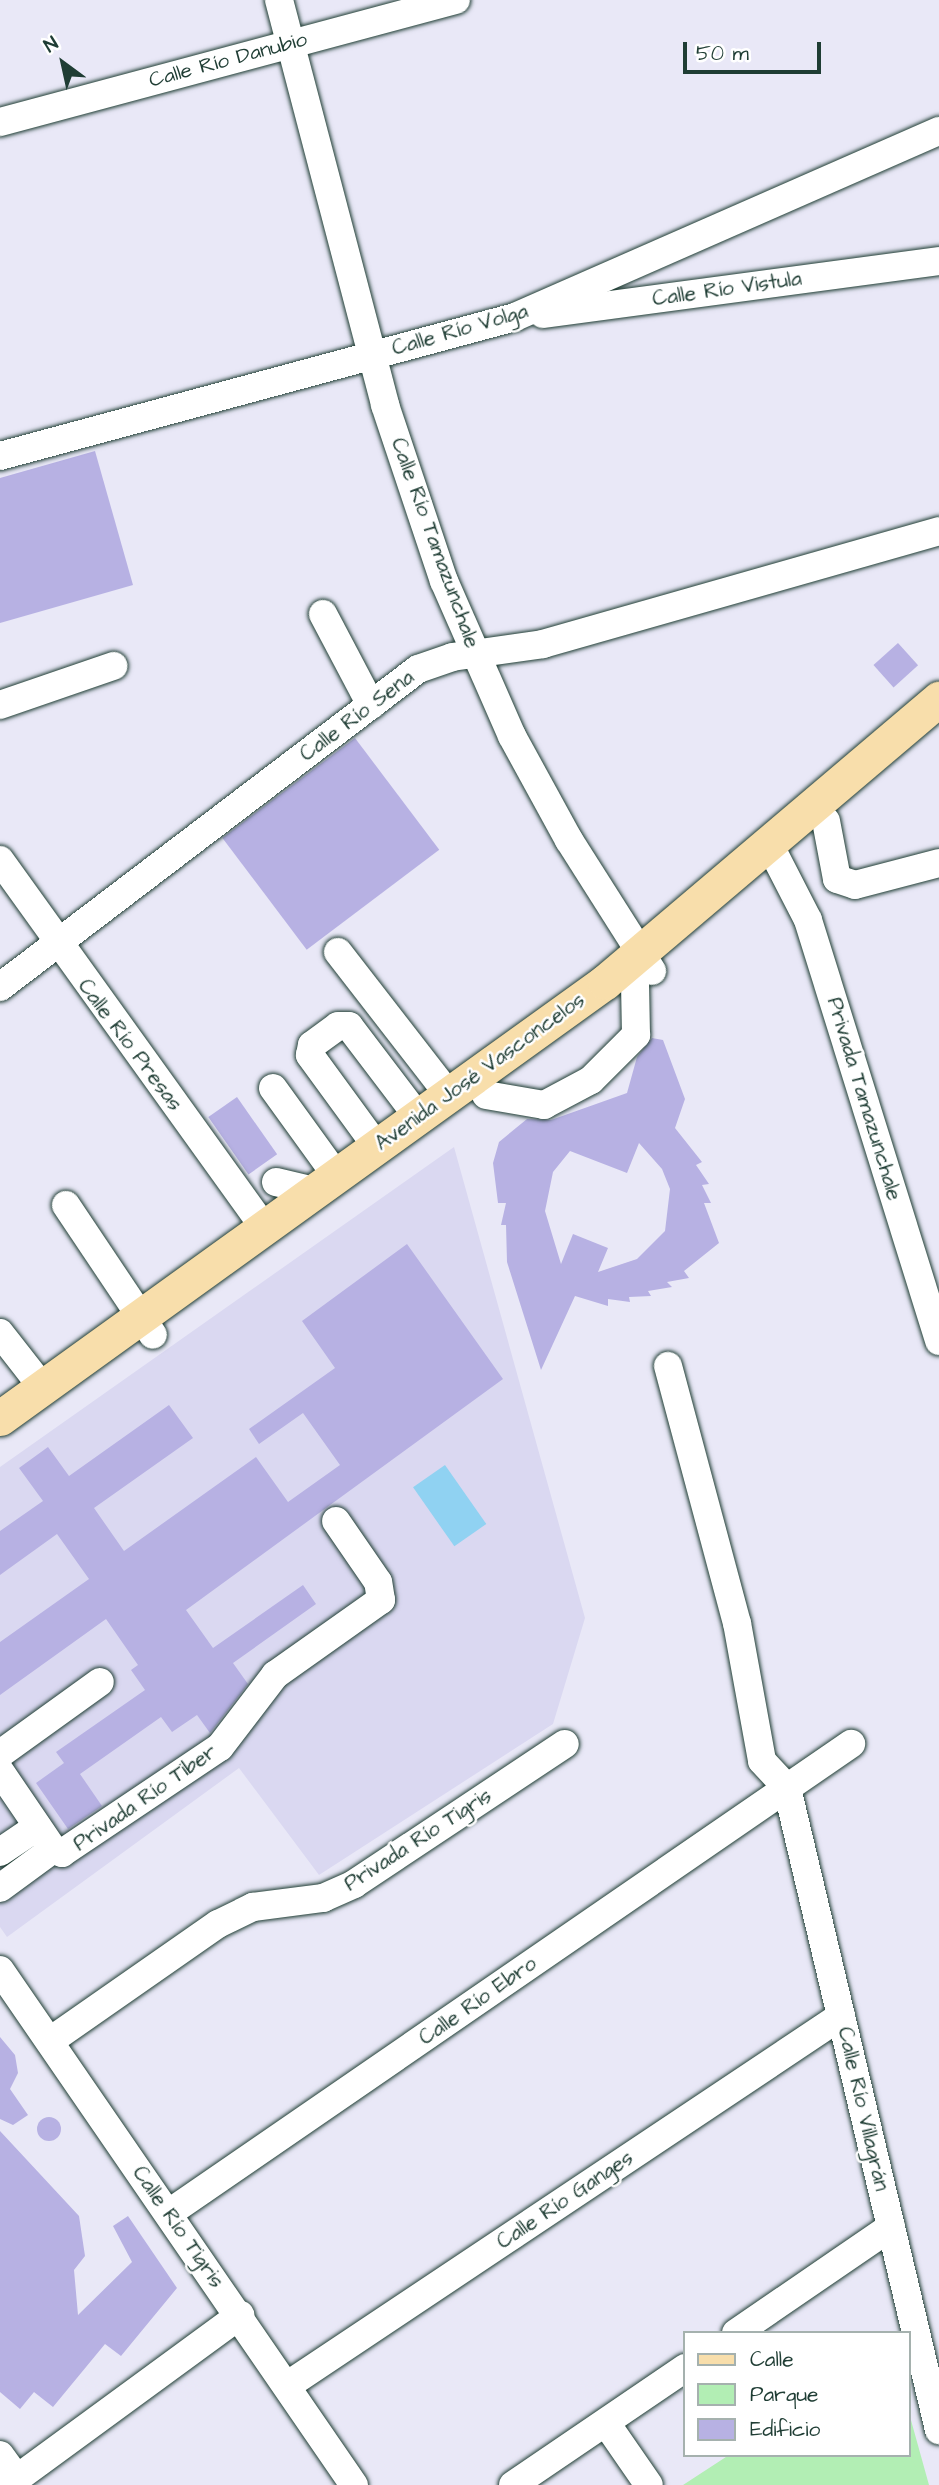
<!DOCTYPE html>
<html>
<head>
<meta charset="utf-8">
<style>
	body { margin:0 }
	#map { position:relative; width:939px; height:2485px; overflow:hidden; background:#e9e8f7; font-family:"Architects Daughter",sans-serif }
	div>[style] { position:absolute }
	.built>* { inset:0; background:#dad8f1 }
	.green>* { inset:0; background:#b2eeb4 }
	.water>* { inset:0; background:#90d2f2; transform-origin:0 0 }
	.building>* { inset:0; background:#b7b1e3; transform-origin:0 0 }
	.round { border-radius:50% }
	.roads { filter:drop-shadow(0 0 2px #1f3d34) drop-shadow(0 0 2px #1f3d34) }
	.minor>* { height:28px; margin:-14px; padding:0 14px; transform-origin:14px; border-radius:14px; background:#fff }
	.major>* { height:35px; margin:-17.5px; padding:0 17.5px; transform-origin:17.5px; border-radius:17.5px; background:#f8deab }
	span { translate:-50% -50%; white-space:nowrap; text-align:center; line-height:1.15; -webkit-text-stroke:5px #fff; paint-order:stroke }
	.street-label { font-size:21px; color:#1f3d34 }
	.legend { position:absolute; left:683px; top:2331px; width:228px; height:126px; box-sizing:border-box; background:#fff; border:2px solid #a5b1ae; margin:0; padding:9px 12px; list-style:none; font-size:21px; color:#1f3d34 }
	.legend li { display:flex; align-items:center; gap:14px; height:35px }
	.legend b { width:35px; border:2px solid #a5b1ae }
	.north { position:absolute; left:28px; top:28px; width:70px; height:70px; -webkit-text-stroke:5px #fff; paint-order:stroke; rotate:327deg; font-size:19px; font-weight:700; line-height:28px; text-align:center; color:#1f3d34 }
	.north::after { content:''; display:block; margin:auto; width:24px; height:32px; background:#1f3d34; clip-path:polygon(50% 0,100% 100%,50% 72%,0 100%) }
	.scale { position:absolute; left:683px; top:42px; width:138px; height:32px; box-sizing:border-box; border:4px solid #1f3d34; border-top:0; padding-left:9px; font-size:21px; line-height:24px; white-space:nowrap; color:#1f3d34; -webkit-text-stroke:5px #fff; paint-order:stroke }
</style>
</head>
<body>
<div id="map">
	<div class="built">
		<div style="clip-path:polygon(454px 1147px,585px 1618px,553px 1724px,319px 1875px,239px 1768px,7px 1937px,0 1927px,0 1467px)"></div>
	</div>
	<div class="green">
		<div style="clip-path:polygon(909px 2413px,929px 2485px,683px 2485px,729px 2455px,909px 2455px)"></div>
	</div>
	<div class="water">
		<div style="left:445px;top:1465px;width:72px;height:39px;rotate:55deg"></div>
	</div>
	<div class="building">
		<div style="clip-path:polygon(95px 451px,133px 585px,0 623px,0 478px)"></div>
		<div style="left:898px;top:643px;width:30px;height:33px;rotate:48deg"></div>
		<div style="left:355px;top:738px;width:140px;height:166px;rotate:53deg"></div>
		<div style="clip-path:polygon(evenodd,652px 1038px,663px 1040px,685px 1099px,675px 1128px,702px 1162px,696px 1165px,709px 1184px,702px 1185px,711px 1203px,704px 1203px,719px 1243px,684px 1271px,689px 1278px,667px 1282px,672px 1287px,648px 1291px,651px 1296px,629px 1297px,630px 1302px,608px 1299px,608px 1306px,575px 1296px,541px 1370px,507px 1262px,506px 1225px,501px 1225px,506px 1203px,498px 1203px,493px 1163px,499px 1142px,527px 1119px,551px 1120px,627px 1093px,637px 1057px,652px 1038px,639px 1143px,662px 1169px,670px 1189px,665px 1231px,637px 1259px,598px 1272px,608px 1248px,573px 1234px,561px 1264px,545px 1211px,553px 1172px,570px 1151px,627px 1173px,639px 1143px)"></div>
		<div style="left:237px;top:1097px;width:70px;height:35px;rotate:55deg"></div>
		<div style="clip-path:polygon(407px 1244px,503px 1379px,186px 1610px,213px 1648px,303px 1585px,316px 1604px,233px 1663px,248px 1684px,210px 1733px,197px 1715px,172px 1732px,161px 1717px,80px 1774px,102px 1806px,68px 1829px,36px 1783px,64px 1763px,56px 1752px,145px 1690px,131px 1670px,138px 1665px,106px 1619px,0 1695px,0 1642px,89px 1579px,57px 1534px,0 1575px,0 1531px,43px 1501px,19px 1468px,48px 1447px,69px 1476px,169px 1405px,193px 1438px,94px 1508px,124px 1551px,256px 1457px,288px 1502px,340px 1465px,303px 1413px,259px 1444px,249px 1429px,335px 1368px,302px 1321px)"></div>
		<div style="clip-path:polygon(0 2037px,15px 2055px,18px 2073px,10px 2089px,28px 2115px,13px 2125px,0 2119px)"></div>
		<div class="round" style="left:37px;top:2117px;width:24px;height:24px"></div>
		<div style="clip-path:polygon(0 2131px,79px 2216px,85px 2256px,74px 2270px,78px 2315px,132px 2262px,113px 2226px,128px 2216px,177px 2288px,121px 2356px,105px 2344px,53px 2407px,34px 2392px,20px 2409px,0 2392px)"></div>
	</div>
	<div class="roads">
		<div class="minor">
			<div style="left:279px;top:0;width:419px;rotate:75.3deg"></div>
			<div style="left:385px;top:405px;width:186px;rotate:71.5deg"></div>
			<div style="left:444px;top:581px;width:169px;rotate:66.3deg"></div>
			<div style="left:512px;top:736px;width:119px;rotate:61.3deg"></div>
			<div style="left:569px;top:840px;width:155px;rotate:57.6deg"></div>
			<div style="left:0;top:122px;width:472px;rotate:-15deg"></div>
			<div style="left:543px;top:314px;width:400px;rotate:-7.6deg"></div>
			<div style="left:0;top:456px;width:533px;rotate:-15.1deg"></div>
			<div style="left:515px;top:317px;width:463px;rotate:-23.7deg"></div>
			<div style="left:323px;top:614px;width:103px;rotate:62.2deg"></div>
			<div style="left:0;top:705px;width:120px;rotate:-19deg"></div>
			<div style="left:826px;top:821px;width:59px;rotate:79.3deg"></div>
			<div style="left:837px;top:879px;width:19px;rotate:18deg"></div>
			<div style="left:855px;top:885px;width:87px;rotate:-14.7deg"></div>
			<div style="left:769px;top:844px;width:85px;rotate:62.8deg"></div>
			<div style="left:808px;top:920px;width:441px;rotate:72.7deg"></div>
			<div style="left:0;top:860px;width:452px;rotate:54.3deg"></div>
			<div style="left:338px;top:952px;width:181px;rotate:52.2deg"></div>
			<div style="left:0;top:987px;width:525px;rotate:-37.26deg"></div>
			<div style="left:418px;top:669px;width:36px;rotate:-19deg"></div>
			<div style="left:452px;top:657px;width:92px;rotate:-8.1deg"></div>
			<div style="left:543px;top:644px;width:412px;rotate:-15.9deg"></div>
			<div style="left:273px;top:1088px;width:107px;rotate:54.1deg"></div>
			<div style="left:486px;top:1095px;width:59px;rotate:9.8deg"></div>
			<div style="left:544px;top:1105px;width:53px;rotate:-28deg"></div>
			<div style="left:591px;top:1080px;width:64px;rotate:-45deg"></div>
			<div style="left:636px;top:1035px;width:50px;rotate:-91.1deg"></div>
			<div style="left:377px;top:1147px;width:114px;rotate:-126.1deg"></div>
			<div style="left:310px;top:1055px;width:10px;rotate:-79deg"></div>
			<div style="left:312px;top:1045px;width:32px;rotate:-36deg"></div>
			<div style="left:338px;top:1026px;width:11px"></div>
			<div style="left:349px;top:1026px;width:114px;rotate:52.8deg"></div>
			<div style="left:276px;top:1182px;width:39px;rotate:13deg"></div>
			<div style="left:66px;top:1205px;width:156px;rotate:56.2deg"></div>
			<div style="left:0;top:1333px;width:70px;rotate:52deg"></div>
			<div style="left:668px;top:1366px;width:266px;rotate:75deg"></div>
			<div style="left:737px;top:1623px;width:140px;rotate:79.7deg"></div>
			<div style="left:762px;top:1761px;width:37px;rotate:47deg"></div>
			<div style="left:0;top:1754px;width:123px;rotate:-35.8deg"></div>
			<div style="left:0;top:1771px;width:94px;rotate:55.8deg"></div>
			<div style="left:53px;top:1849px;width:10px;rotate:24deg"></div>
			<div style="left:62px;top:1853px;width:190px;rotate:-33.9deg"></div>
			<div style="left:220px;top:1747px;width:91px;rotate:-52.6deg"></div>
			<div style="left:275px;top:1675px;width:130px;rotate:-35.3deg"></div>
			<div style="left:381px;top:1600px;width:18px;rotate:-99deg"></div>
			<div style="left:378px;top:1582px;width:74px;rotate:-124.5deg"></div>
			<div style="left:787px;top:1788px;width:660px;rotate:76.68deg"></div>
			<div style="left:0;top:1852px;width:45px;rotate:-34deg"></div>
			<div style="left:0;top:1888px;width:66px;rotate:-36.3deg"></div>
			<div style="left:0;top:1970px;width:625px;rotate:55.5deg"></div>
			<div style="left:50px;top:2041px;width:205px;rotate:-34.9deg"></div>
			<div style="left:218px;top:1924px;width:39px;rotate:-26deg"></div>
			<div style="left:253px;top:1907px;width:71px;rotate:-7.3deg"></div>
			<div style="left:323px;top:1898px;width:34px;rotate:-24deg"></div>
			<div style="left:354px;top:1884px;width:253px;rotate:-33.6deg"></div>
			<div style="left:169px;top:2213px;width:828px;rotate:-34.52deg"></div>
			<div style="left:736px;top:2333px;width:188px;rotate:-34.4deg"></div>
			<div style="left:288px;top:2385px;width:665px;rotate:-33.71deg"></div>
			<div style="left:606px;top:2423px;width:75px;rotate:55.3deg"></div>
			<div style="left:0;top:2455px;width:29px;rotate:54deg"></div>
			<div style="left:8px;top:2485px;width:288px;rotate:-36.2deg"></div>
			<div style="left:513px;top:2485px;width:208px;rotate:-34.2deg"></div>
		</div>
		<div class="major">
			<div style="left:0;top:1418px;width:746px;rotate:-35.78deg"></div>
			<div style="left:605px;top:982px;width:438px;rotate:-40.3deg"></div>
		</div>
	</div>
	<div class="street-label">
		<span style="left:228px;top:60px;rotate:-15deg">Calle Río Danubio</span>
		<span style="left:727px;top:289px;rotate:-8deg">Calle Río Vistula</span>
		<span style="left:460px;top:330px;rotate:-16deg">Calle Río Volga</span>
		<span style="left:435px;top:543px;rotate:70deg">Calle Río Tamazunchale</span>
		<span style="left:357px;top:716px;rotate:-37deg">Calle Río Sena</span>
		<span style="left:130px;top:1045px;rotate:53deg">Calle Río Presas</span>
		<span style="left:480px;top:1072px;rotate:-36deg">Avenida José Vasconcelos</span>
		<span style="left:864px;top:1099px;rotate:73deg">Privada Tamazunchale</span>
		<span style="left:145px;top:1798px;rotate:-35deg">Privada Río Tiber</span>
		<span style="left:418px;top:1840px;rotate:-33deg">Privada Río Tigris</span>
		<span style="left:478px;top:2001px;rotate:-35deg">Calle Río Ebro</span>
		<span style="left:863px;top:2109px;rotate:77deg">Calle Río Villagrán</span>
		<span style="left:565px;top:2200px;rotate:-34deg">Calle Río Ganges</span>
		<span style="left:178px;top:2227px;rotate:55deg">Calle Río Tigris</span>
	</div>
	<ul class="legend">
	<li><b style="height:9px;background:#f8deab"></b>Calle</li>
	<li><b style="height:19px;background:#b2eeb4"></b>Parque</li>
	<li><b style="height:19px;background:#b7b1e3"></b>Edificio</li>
	</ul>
	<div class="north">N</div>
	<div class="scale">50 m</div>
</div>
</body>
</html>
